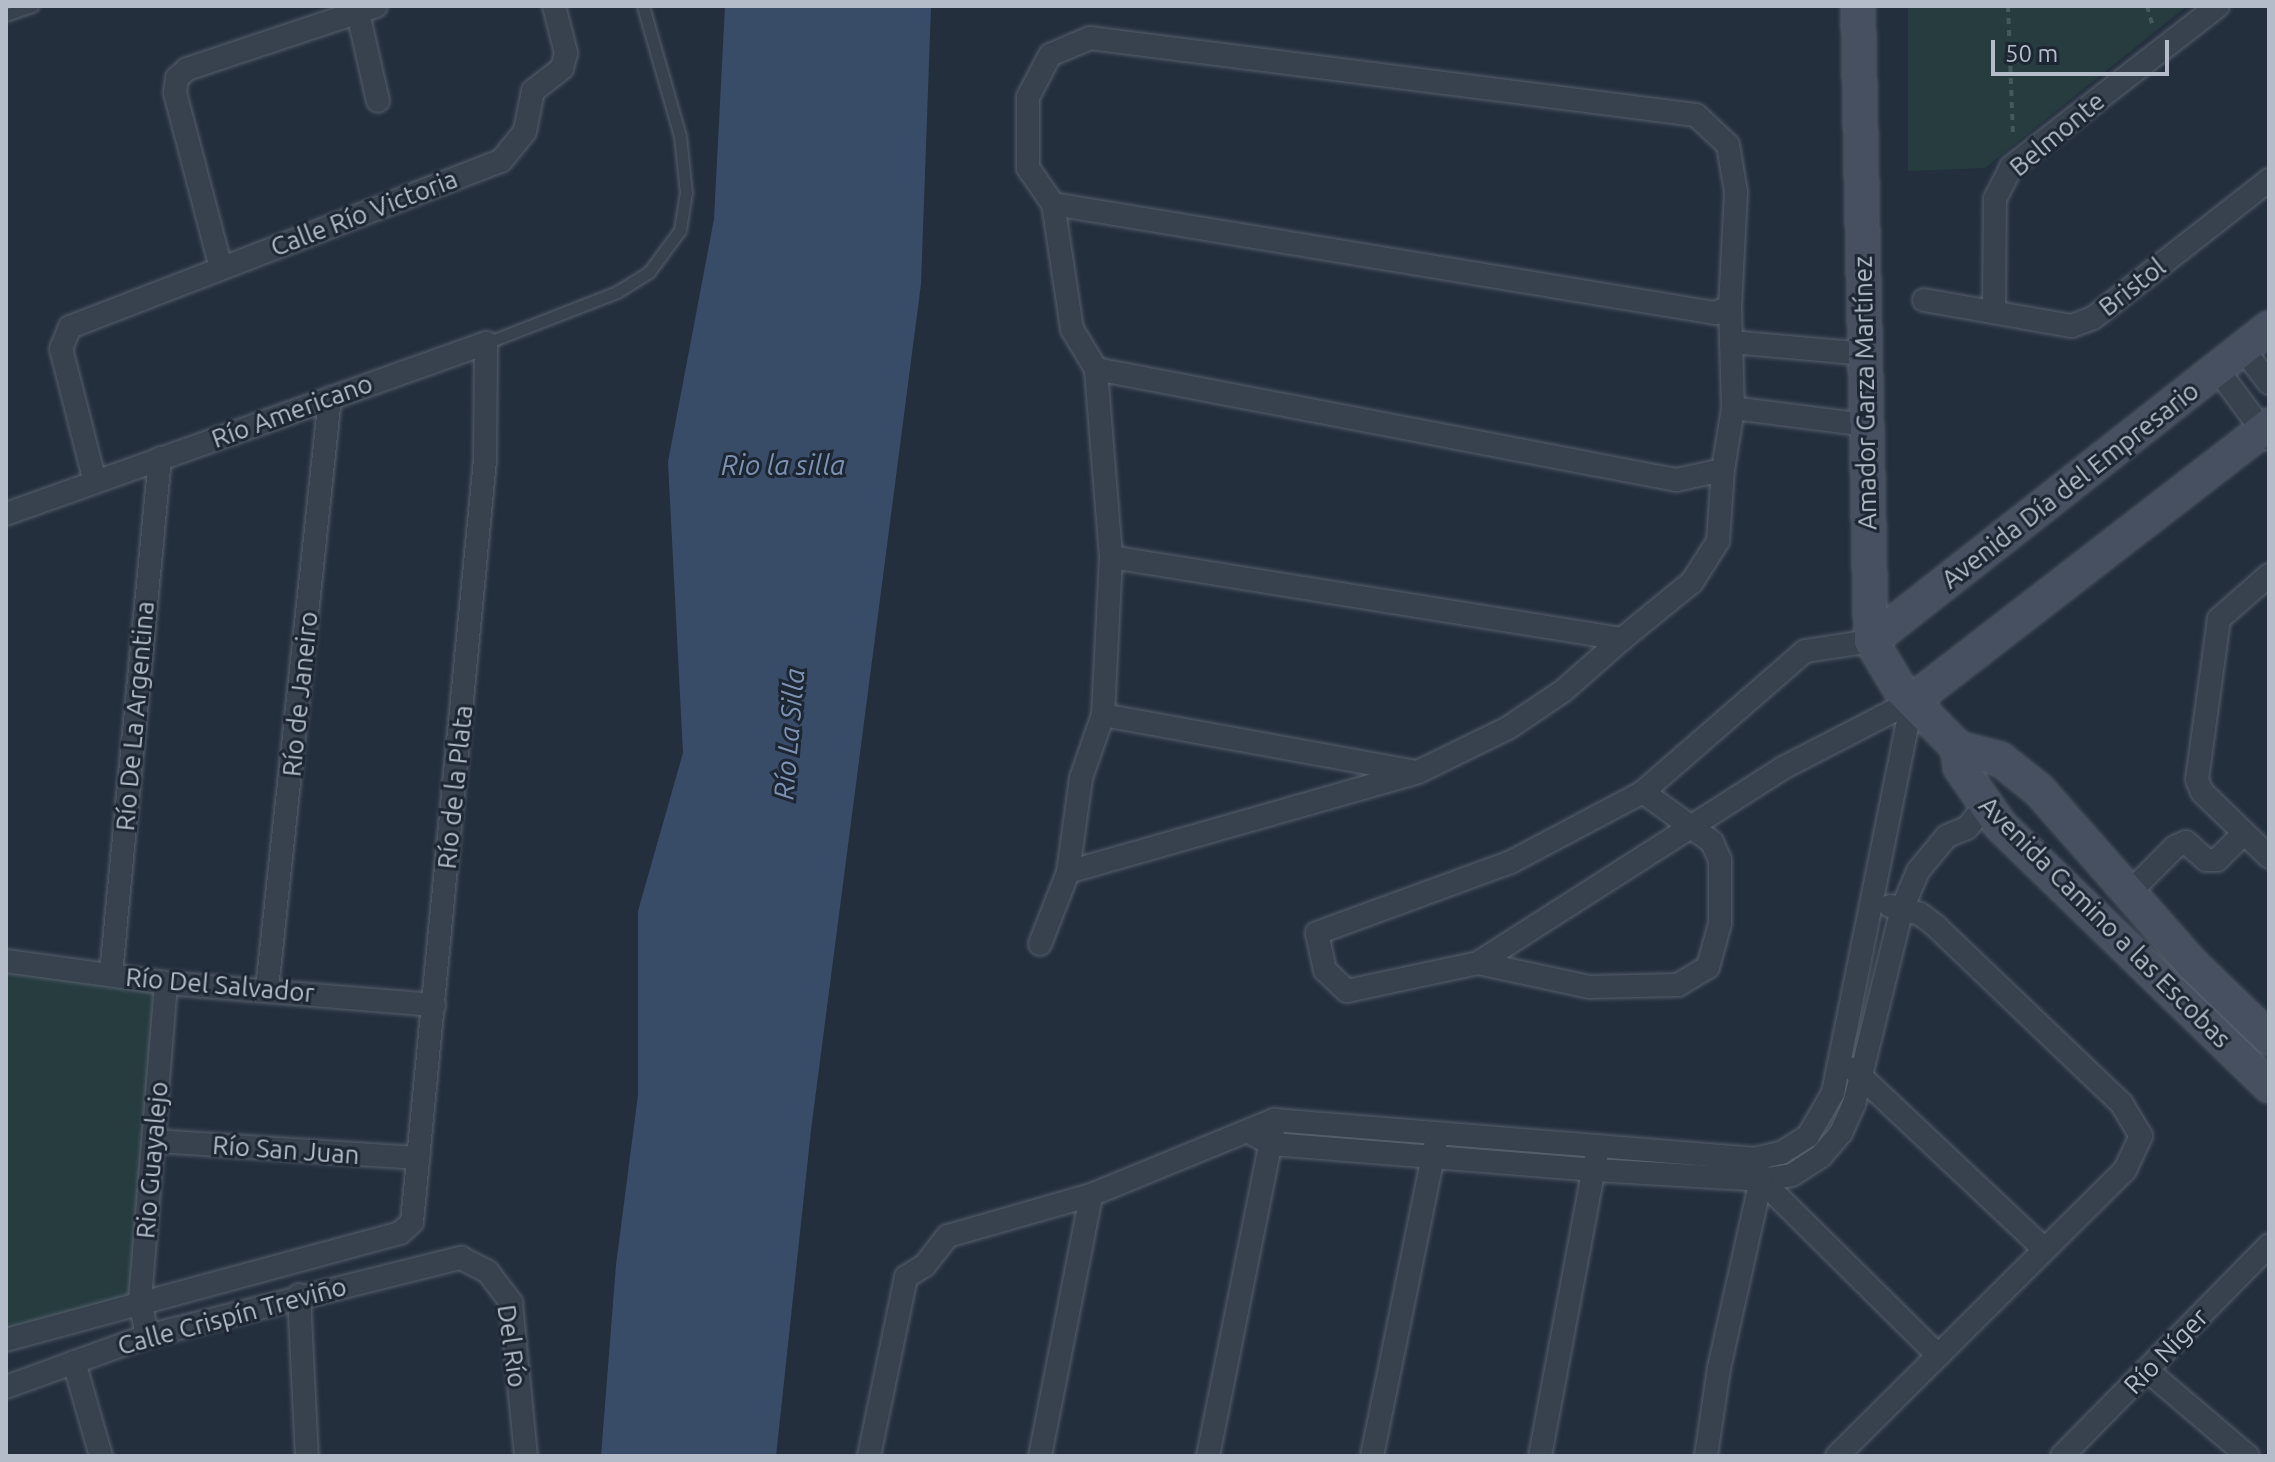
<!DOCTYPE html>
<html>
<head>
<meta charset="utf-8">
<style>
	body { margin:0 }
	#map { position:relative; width:2275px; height:1462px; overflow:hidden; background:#242f3e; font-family:Ubuntu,sans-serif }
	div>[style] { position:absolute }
	.green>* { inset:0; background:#263c3f }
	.water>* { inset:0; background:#394c67 }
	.path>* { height:4px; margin-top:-2px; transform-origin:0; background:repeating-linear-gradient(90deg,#44595c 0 6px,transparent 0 12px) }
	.roads { filter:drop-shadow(0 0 2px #565f6c) drop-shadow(0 0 2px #565f6c) }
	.lane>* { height:11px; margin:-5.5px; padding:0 5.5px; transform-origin:5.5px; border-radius:5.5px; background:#38414e }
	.street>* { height:22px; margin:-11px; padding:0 11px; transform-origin:11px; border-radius:11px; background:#38414e }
	.secondary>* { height:32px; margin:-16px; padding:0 16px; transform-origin:16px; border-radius:16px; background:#465061 }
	span { translate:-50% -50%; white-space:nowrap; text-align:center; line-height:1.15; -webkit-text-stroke:6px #1d2633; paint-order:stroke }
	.street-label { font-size:26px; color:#b4bcc9 }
	.water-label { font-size:28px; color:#7c92b1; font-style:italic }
	.frame { position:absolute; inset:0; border:8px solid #b4bcc9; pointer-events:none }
	.scale { position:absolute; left:1991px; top:40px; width:178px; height:36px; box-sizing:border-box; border:4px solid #b4bcc9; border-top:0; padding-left:10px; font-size:24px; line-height:28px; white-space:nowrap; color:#b4bcc9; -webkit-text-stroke:6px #1d2633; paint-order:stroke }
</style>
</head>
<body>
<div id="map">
	<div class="green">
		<div style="clip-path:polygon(1908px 6px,2187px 6px,1985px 168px,1908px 171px)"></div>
		<div style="clip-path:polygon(6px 961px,166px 983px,140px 1300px,6px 1341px)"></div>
	</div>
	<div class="water">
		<div style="clip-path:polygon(725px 6px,931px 6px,921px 284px,811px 1130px,776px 1456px,601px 1456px,616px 1265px,638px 1095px,638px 911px,683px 753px,668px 462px,714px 219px)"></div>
	</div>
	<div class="path">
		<div style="left:2008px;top:6px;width:131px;rotate:87.8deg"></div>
		<div style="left:2147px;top:6px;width:22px;rotate:74deg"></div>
	</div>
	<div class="roads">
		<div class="lane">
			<div style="left:6px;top:15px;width:28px;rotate:-19deg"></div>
			<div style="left:486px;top:343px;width:141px;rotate:-21.3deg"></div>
			<div style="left:617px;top:292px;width:38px;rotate:-32deg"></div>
			<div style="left:649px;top:272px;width:52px;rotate:-53.6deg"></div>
			<div style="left:680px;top:230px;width:37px;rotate:-81deg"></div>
			<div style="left:686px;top:193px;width:57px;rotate:-96deg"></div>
			<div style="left:680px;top:136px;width:135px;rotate:-105.9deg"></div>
		</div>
		<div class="street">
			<div style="left:358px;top:13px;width:90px;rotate:77.2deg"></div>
			<div style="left:221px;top:268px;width:181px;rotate:-104.7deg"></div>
			<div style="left:175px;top:93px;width:15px;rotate:-82deg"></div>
			<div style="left:177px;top:78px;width:13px;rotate:-42deg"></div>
			<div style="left:187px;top:69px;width:199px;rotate:-18.4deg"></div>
			<div style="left:1924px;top:300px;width:150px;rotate:10deg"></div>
			<div style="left:2072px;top:326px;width:22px;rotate:-21deg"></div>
			<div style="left:2093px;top:318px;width:224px;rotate:-38.1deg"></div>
			<div style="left:1994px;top:312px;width:113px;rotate:-89.5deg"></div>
			<div style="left:1995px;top:199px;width:36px;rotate:-63deg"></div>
			<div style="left:2011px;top:167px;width:262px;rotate:-37.9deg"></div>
			<div style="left:1731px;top:342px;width:136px;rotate:5.1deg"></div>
			<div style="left:2242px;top:348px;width:44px;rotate:52.4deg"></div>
			<div style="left:1096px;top:369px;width:591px;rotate:10.83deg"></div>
			<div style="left:1676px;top:480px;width:48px;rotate:-12deg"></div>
			<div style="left:1723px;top:470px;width:63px;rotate:-80.8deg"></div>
			<div style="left:1733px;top:408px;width:101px;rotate:-91.7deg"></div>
			<div style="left:1730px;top:307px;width:115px;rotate:-87deg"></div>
			<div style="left:1736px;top:192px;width:48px;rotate:-99.7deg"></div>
			<div style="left:1728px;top:145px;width:44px;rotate:-136.8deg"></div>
			<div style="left:1696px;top:115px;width:611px;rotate:-172.76deg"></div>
			<div style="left:1090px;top:38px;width:43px;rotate:157deg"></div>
			<div style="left:1050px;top:55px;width:47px;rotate:117.6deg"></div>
			<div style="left:1028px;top:97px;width:71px;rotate:90deg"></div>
			<div style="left:1028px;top:168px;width:44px;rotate:55.2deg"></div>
			<div style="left:1053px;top:204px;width:671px;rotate:9.35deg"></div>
			<div style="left:1715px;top:313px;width:16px;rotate:-22deg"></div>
			<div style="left:2217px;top:369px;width:87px;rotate:53.4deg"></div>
			<div style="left:1733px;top:408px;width:134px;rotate:7.3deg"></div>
			<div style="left:94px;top:478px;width:133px;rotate:-104.3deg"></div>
			<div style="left:61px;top:349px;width:24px;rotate:-68deg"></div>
			<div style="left:70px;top:327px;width:462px;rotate:-21.1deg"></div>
			<div style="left:501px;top:161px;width:38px;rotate:-51deg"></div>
			<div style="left:525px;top:131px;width:41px;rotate:-78.7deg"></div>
			<div style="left:533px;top:91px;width:37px;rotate:-38deg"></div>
			<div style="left:562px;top:68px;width:16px;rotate:-75deg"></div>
			<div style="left:566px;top:53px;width:49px;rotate:-104.3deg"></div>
			<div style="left:6px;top:514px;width:510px;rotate:-19.61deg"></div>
			<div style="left:486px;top:343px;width:117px;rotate:90.5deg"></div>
			<div style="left:485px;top:460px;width:765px;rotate:95.47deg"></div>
			<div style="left:412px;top:1222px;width:16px;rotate:137deg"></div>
			<div style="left:400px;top:1233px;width:408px;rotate:164.8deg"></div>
			<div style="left:1111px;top:557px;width:518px;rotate:9.12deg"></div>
			<div style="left:1622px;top:639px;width:90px;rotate:-39.2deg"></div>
			<div style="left:1692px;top:582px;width:49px;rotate:-57.6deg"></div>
			<div style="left:1718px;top:541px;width:71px;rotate:-86deg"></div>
			<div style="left:2269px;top:575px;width:67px;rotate:138.7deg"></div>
			<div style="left:2219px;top:619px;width:162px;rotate:97.8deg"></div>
			<div style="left:2197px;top:780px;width:13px;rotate:67deg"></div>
			<div style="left:2202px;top:792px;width:93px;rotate:44.1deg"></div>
			<div style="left:1871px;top:641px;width:67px;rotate:171.4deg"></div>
			<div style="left:1805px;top:651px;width:215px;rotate:139deg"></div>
			<div style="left:1643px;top:792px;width:149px;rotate:152.1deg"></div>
			<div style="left:1511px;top:862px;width:207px;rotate:159.9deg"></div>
			<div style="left:1317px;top:933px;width:38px;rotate:78deg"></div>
			<div style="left:1325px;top:970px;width:30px;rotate:44deg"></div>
			<div style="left:1347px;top:991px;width:134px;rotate:-12.1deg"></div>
			<div style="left:1478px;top:963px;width:362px;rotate:-32.6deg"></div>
			<div style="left:1783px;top:768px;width:145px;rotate:-27.4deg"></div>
			<div style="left:1103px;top:715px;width:320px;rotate:10.3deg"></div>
			<div style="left:1418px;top:772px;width:100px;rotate:-26.1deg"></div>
			<div style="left:1508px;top:728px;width:66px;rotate:-33.9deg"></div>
			<div style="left:1563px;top:691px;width:79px;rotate:-41.4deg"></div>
			<div style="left:1068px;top:872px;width:359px;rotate:-15.9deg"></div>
			<div style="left:2132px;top:890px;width:61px;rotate:-45deg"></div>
			<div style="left:2175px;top:847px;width:12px;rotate:-24deg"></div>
			<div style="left:2186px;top:842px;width:27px;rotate:42deg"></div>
			<div style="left:2206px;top:860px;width:11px"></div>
			<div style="left:2217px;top:860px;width:38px;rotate:-45deg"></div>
			<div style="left:1040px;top:944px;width:77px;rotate:-68.7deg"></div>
			<div style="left:1068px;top:872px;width:95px;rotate:-82.1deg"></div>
			<div style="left:1081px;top:778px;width:67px;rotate:-70.8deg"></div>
			<div style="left:1103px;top:715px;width:158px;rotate:-87.1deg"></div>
			<div style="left:1111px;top:557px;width:189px;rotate:-94.6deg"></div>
			<div style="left:1096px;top:369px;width:47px;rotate:-121deg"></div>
			<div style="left:1072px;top:329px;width:126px;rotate:-98.6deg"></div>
			<div style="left:6px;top:961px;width:162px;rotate:7.8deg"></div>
			<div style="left:166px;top:983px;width:269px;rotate:4.7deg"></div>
			<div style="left:1478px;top:963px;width:114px;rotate:12.2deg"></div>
			<div style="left:1589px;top:987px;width:89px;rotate:-1.3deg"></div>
			<div style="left:1678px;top:985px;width:35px;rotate:-31deg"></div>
			<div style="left:1708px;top:967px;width:46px;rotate:-74.7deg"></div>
			<div style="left:1720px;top:923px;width:63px;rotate:-90deg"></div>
			<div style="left:1720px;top:860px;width:20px;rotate:-114deg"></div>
			<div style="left:1712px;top:842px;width:85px;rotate:-144.1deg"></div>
			<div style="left:111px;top:974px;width:518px;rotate:-84.58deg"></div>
			<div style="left:267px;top:989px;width:594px;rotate:-83.92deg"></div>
			<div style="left:1853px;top:1069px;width:260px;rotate:43.3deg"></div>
			<div style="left:1249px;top:1132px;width:26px;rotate:28deg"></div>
			<div style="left:1272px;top:1144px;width:324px;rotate:4.6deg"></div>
			<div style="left:1595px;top:1170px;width:166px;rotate:3.4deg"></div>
			<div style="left:1761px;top:1180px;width:31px;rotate:-9deg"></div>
			<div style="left:1792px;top:1175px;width:35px;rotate:-33deg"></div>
			<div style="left:1821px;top:1156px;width:30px;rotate:-49deg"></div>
			<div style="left:1841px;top:1133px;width:32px;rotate:-66deg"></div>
			<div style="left:1854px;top:1104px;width:201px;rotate:-76.2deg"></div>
			<div style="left:1902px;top:909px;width:41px;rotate:-67.2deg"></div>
			<div style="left:1918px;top:871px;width:45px;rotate:-50.4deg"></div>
			<div style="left:1947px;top:836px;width:22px;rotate:-22deg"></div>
			<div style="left:1967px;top:828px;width:28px;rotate:-51deg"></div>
			<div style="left:155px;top:1141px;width:264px;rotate:3.7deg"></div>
			<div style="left:1761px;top:1180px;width:249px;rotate:44.7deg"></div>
			<div style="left:299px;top:1295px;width:161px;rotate:87.2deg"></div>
			<div style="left:147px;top:1336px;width:37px;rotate:-101deg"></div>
			<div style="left:140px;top:1300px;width:318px;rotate:-85.3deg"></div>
			<div style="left:74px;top:1362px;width:98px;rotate:74deg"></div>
			<div style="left:2148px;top:1371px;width:131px;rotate:40.4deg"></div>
			<div style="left:6px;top:1387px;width:150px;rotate:-19.9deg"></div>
			<div style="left:147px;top:1336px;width:324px;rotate:-14deg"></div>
			<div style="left:461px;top:1258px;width:30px;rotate:27deg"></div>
			<div style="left:488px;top:1272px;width:39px;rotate:53deg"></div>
			<div style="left:511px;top:1303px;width:154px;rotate:84.4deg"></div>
			<div style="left:869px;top:1456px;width:183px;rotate:-78.3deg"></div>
			<div style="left:906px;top:1277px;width:22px;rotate:-32deg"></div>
			<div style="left:925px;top:1265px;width:37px;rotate:-52deg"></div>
			<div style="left:948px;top:1236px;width:149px;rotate:-16deg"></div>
			<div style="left:1091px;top:1195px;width:198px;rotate:-22.3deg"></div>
			<div style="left:1274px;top:1120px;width:482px;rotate:4.6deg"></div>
			<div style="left:1754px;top:1159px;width:28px;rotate:-13deg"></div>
			<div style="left:1781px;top:1153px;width:32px;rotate:-32deg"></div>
			<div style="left:1808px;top:1136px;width:50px;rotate:-59.8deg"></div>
			<div style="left:1833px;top:1093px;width:400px;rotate:-78.6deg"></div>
			<div style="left:1040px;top:1456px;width:266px;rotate:-78.9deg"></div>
			<div style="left:1208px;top:1456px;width:332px;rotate:-78.7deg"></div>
			<div style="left:1372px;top:1456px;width:320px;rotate:-78.5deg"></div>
			<div style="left:1540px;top:1456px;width:304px;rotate:-79.4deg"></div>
			<div style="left:1706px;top:1456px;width:89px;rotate:-81.6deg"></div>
			<div style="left:1719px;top:1368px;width:193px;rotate:-77.4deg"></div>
			<div style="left:1761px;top:1180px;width:13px;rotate:-108deg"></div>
			<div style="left:1837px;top:1456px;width:406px;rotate:-44.8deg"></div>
			<div style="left:2125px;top:1170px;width:38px;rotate:-65deg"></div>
			<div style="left:2141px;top:1136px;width:37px;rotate:-121deg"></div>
			<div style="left:2122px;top:1104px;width:257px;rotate:-136.3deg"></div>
			<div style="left:1936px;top:926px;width:20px;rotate:-143deg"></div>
			<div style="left:1920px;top:914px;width:31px;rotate:-165deg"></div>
			<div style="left:2062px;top:1456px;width:296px;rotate:-45.5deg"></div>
		</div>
		<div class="secondary">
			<div style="left:1858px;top:6px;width:635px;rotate:88.83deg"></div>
			<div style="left:1871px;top:641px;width:56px;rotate:58.9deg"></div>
			<div style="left:1900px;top:689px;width:83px;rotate:45.5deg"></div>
			<div style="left:1871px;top:641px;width:506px;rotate:-38.18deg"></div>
			<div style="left:1912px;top:701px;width:451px;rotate:-37.7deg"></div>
			<div style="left:1958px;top:748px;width:19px;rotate:84deg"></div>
			<div style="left:1960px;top:767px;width:70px;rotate:55.4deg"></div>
			<div style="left:2000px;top:825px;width:375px;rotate:44.1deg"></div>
			<div style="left:1958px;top:748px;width:43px;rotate:14.7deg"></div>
			<div style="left:2000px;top:759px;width:50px;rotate:38.5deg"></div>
			<div style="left:2039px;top:790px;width:232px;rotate:48.7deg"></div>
			<div style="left:2192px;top:964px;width:107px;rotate:43.9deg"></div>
		</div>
	</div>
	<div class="street-label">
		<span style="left:2057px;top:134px;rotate:-40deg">Belmonte</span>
		<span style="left:364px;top:213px;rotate:-21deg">Calle Río Victoria</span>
		<span style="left:2132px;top:287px;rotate:-38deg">Bristol</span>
		<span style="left:1865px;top:393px;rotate:-91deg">Amador Garza Martínez</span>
		<span style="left:292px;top:411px;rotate:-20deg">Río Americano</span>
		<span style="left:2070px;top:485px;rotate:-38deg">Avenida Día del Empresario</span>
		<span style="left:300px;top:694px;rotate:-84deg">Río de Janeiro</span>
		<span style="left:135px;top:716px;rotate:-85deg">Río De La Argentina</span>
		<span style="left:455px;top:787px;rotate:-84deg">Río de la Plata</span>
		<span style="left:2105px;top:922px;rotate:45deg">Avenida Camino a las Escobas</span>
		<span style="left:220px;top:985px;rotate:5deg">Río Del Salvador</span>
		<span style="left:286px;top:1150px;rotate:4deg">Río San Juan</span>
		<span style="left:152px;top:1160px;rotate:-85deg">Rio Guayalejo</span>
		<span style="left:232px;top:1316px;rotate:-15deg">Calle Crispín Treviño</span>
		<span style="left:512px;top:1346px;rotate:82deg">Del Río</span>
		<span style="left:2166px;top:1351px;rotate:-46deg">Río Níger</span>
	</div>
	<div class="water-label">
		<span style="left:783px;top:465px">Rio la silla</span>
		<span style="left:789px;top:734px;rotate:-85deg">Río La Silla</span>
	</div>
	<div class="frame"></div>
	<div class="scale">50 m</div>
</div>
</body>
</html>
